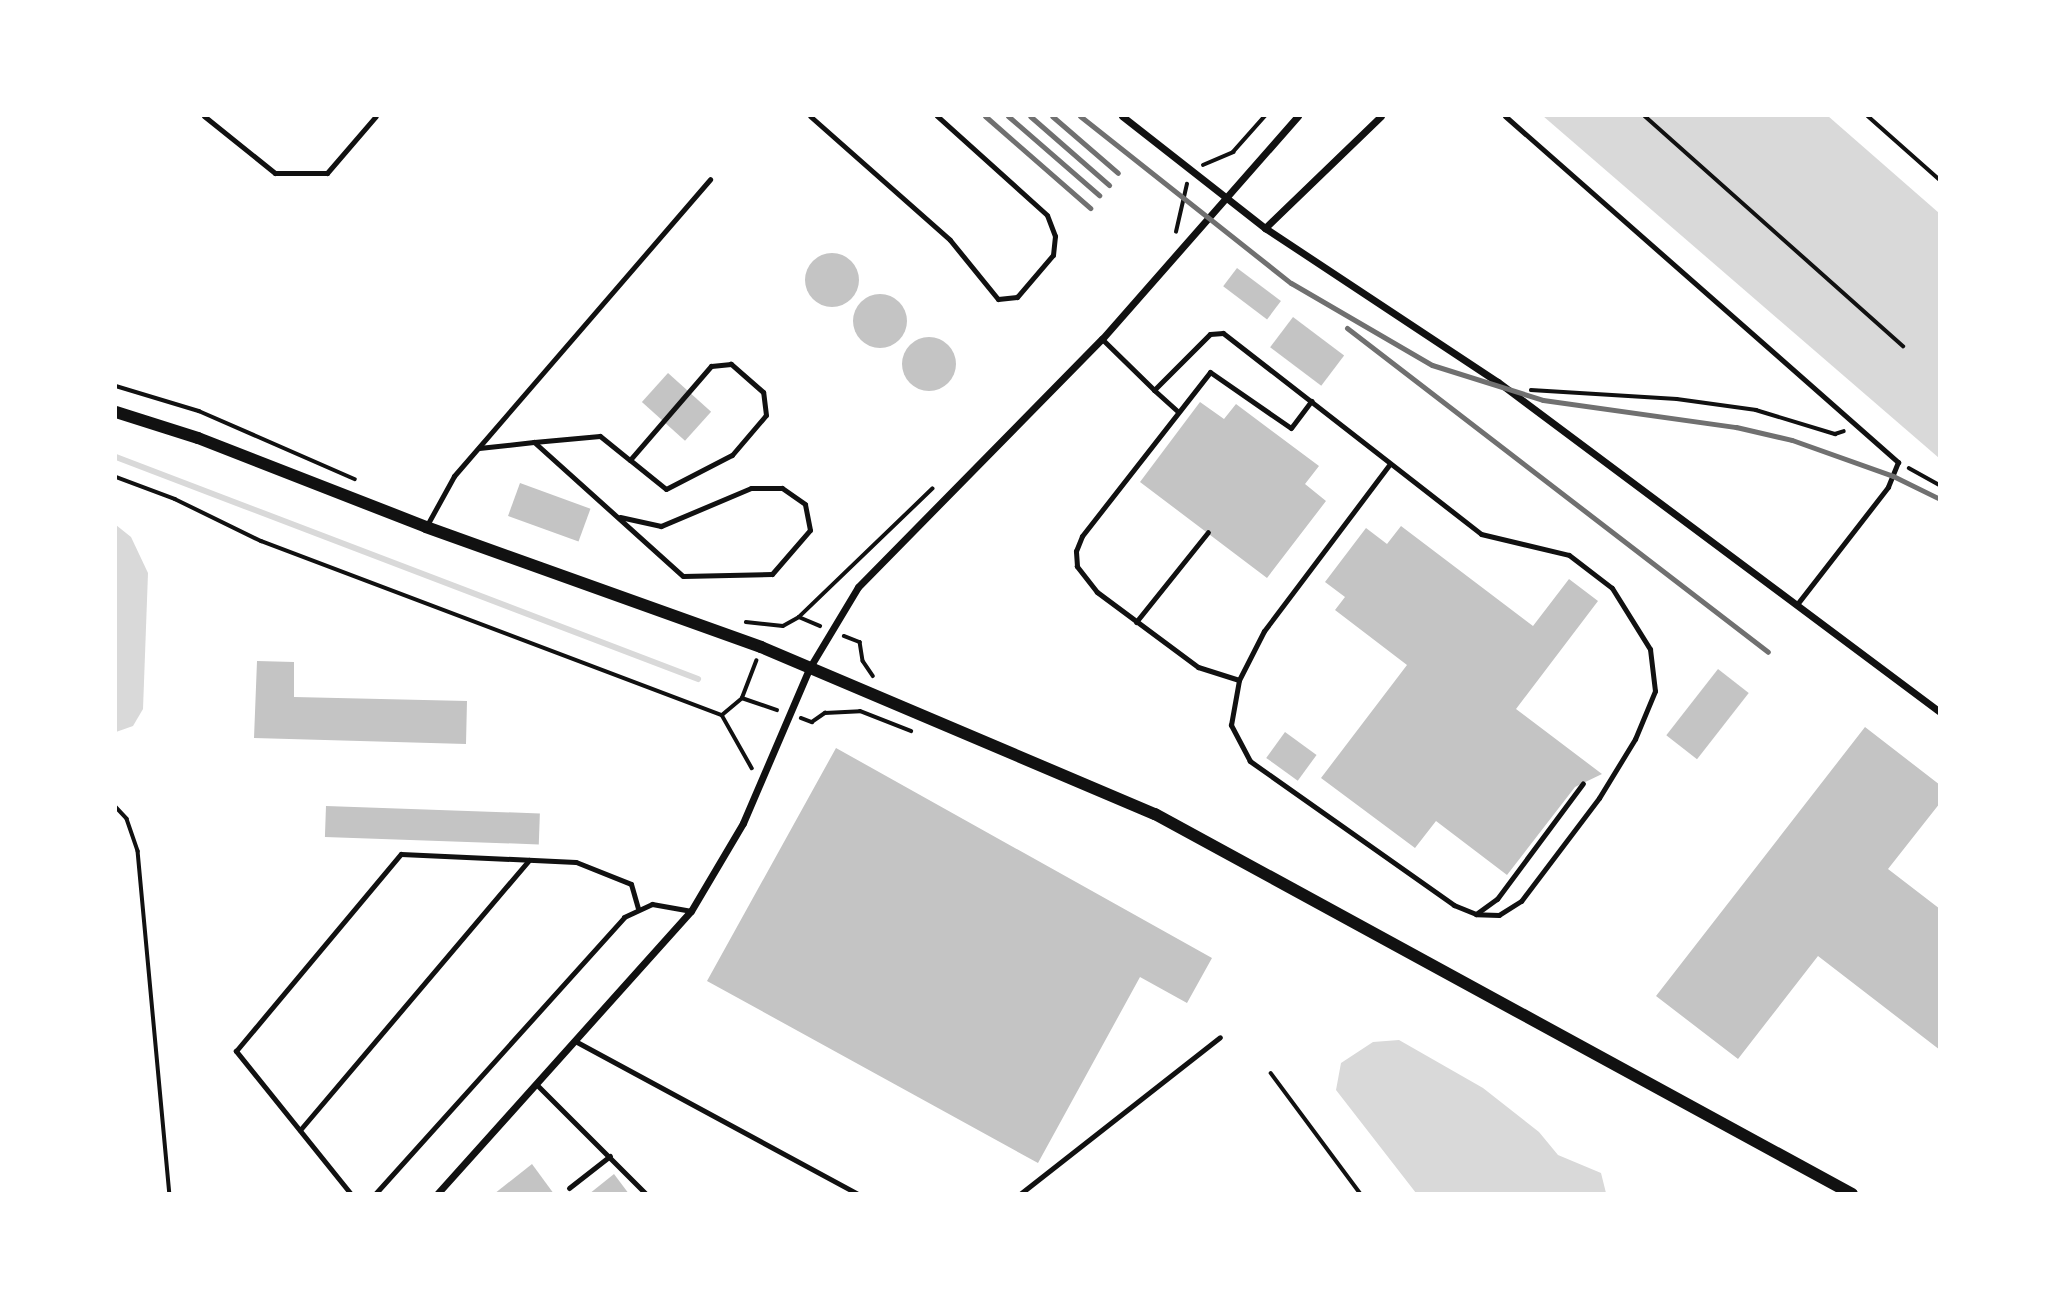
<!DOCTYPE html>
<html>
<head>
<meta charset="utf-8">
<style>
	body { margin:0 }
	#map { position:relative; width:2055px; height:1309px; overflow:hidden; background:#fff; font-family:Barlow,sans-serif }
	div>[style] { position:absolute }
	.water>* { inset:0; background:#d9d9d9 }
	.stream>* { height:6px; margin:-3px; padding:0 3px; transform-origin:3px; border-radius:3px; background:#d9d9d9 }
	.building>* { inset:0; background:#c4c4c4; transform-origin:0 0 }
	.round { border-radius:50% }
	.path>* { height:3.5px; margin:-1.75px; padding:0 1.75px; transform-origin:1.75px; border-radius:1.75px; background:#111 }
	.service>* { height:5px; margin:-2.5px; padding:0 2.5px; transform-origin:2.5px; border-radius:2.5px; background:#111 }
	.minor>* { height:7px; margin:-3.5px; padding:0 3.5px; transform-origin:3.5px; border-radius:3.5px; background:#111 }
	.tertiary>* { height:12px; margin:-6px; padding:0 6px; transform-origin:6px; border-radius:6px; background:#111 }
	.rail>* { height:5px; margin:-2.5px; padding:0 2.5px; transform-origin:2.5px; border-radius:2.5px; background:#707070 }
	span { translate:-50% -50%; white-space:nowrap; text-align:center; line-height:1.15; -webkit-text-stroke:6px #fff; paint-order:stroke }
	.frame { position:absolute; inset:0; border:117px solid #fff; pointer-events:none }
</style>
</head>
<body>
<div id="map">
	<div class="water">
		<div style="clip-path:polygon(1543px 116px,1828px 116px,1939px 213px,1939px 458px)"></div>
		<div style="clip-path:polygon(116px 525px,131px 537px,148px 573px,143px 709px,133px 726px,116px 732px)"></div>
		<div style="clip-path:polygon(1399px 1040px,1483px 1088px,1539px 1132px,1558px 1155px,1601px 1173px,1606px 1193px,1416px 1193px,1336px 1090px,1341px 1063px,1373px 1042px)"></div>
	</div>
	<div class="stream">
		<div style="left:116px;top:457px;width:623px;rotate:20.88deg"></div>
	</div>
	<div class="building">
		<div class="round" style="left:805px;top:253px;width:54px;height:54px"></div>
		<div style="left:1237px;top:268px;width:55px;height:23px;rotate:37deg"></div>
		<div class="round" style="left:853px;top:294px;width:54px;height:54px"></div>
		<div style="left:1293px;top:317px;width:64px;height:38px;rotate:37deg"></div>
		<div class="round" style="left:902px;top:337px;width:54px;height:54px"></div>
		<div style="left:668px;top:373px;width:58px;height:39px;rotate:42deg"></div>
		<div style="clip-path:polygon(1200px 402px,1224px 419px,1236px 404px,1319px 466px,1305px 484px,1326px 501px,1267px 578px,1140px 482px)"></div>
		<div style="left:520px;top:483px;width:75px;height:35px;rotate:20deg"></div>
		<div style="clip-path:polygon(1401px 526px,1533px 626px,1569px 579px,1598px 601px,1516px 709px,1602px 774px,1575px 787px,1507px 875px,1436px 821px,1415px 848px,1321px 778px,1407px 665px,1335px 610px,1345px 597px,1325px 582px,1366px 528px,1387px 544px)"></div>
		<div style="clip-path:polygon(257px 661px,294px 662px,294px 697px,467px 701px,466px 744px,254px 738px)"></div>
		<div style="left:1718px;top:669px;width:39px;height:84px;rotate:38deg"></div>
		<div style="clip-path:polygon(1865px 727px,1940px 785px,1940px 803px,1888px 869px,1940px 909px,1940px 1050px,1818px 956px,1738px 1059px,1656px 996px)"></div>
		<div style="left:1285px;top:732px;width:39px;height:32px;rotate:36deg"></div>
		<div style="clip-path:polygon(836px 748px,1212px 958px,1187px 1003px,1140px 977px,1038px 1163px,707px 981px)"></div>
		<div style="left:326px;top:806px;width:214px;height:31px;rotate:2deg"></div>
		<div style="clip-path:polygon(532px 1164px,554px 1194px,494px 1194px)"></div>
		<div style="clip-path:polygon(614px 1174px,629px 1194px,589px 1194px)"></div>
	</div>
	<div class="path">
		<div style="left:1645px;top:116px;width:346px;rotate:41.7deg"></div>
		<div style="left:1868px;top:116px;width:96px;rotate:41.6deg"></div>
		<div style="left:1203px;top:165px;width:33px;rotate:-23deg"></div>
		<div style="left:1233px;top:152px;width:48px;rotate:-48.4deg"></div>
		<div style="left:1176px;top:232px;width:49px;rotate:-77.1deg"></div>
		<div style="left:116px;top:386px;width:87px;rotate:16.8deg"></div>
		<div style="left:199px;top:411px;width:170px;rotate:23.6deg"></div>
		<div style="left:1531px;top:390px;width:146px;rotate:3.5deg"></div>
		<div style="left:1677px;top:399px;width:80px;rotate:7.9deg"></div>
		<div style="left:1756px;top:410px;width:83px;rotate:16.9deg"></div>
		<div style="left:1835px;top:434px;width:9px;rotate:-18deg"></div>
		<div style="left:1909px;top:468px;width:35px;rotate:29deg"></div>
		<div style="left:116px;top:477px;width:63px;rotate:20.4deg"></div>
		<div style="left:175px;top:499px;width:96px;rotate:26deg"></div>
		<div style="left:261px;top:541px;width:493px;rotate:20.7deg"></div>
		<div style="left:722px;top:715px;width:26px;rotate:-40deg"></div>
		<div style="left:742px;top:698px;width:40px;rotate:-69deg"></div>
		<div style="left:799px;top:617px;width:23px;rotate:23deg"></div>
		<div style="left:746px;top:622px;width:37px;rotate:6deg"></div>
		<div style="left:783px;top:626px;width:18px;rotate:-29deg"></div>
		<div style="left:799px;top:617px;width:185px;rotate:-43.9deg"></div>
		<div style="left:844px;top:636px;width:17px;rotate:21deg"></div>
		<div style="left:860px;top:642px;width:19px;rotate:81deg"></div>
		<div style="left:863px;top:661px;width:18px;rotate:56deg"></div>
		<div style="left:742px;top:698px;width:37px;rotate:19deg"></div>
		<div style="left:722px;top:715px;width:61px;rotate:60.5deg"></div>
		<div style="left:801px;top:718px;width:12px;rotate:20deg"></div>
		<div style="left:812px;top:722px;width:16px;rotate:-35deg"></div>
		<div style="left:825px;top:713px;width:35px;rotate:-3deg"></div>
		<div style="left:860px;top:711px;width:55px;rotate:21.4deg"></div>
		<div style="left:116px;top:807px;width:16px;rotate:47deg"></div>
		<div style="left:127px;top:819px;width:34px;rotate:71deg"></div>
		<div style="left:138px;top:851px;width:344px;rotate:84.7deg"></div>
		<div style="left:1271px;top:1073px;width:151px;rotate:53.4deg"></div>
	</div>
	<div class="service">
		<div style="left:204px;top:116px;width:91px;rotate:38.8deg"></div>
		<div style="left:275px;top:173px;width:52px"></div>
		<div style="left:327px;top:173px;width:75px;rotate:-49.3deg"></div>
		<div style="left:810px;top:116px;width:187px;rotate:41.5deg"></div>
		<div style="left:950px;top:240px;width:76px;rotate:50.9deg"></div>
		<div style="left:998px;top:299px;width:19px;rotate:-6deg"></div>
		<div style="left:1017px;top:297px;width:55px;rotate:-49.4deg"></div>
		<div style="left:1053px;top:255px;width:19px;rotate:-84deg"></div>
		<div style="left:1055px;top:236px;width:22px;rotate:-111deg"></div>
		<div style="left:1047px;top:215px;width:148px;rotate:-138deg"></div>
		<div style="left:1505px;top:116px;width:524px;rotate:41.36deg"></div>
		<div style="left:1898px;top:462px;width:27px;rotate:112deg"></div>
		<div style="left:1888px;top:487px;width:147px;rotate:127.8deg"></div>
		<div style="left:1102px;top:339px;width:73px;rotate:44.4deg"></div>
		<div style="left:1154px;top:390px;width:79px;rotate:-45deg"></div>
		<div style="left:1210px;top:334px;width:13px;rotate:-4deg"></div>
		<div style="left:1223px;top:333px;width:327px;rotate:37.9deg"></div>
		<div style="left:1481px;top:534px;width:90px;rotate:13.4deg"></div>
		<div style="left:1569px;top:555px;width:54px;rotate:37.5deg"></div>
		<div style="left:1612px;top:588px;width:72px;rotate:58.1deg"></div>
		<div style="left:1650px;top:649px;width:42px;rotate:83.2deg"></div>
		<div style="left:1655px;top:691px;width:52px;rotate:112.6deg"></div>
		<div style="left:1635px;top:739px;width:69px;rotate:121.4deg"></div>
		<div style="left:1599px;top:798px;width:129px;rotate:127.1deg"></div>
		<div style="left:1521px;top:901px;width:26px;rotate:148deg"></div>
		<div style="left:1499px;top:915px;width:23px;rotate:-178deg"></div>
		<div style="left:1476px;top:914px;width:24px;rotate:-158deg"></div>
		<div style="left:1454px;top:905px;width:250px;rotate:-144.8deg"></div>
		<div style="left:1250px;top:761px;width:41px;rotate:-117.8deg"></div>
		<div style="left:1231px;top:725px;width:46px;rotate:-79.9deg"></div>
		<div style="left:1239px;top:680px;width:55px;rotate:-63deg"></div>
		<div style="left:1264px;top:631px;width:209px;rotate:-53deg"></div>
		<div style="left:1154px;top:390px;width:31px;rotate:42deg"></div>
		<div style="left:534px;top:442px;width:66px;rotate:-5.2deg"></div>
		<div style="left:600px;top:436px;width:38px;rotate:39deg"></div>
		<div style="left:630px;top:460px;width:46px;rotate:38.9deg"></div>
		<div style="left:666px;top:489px;width:74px;rotate:-27.3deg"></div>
		<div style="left:732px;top:455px;width:52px;rotate:-49.6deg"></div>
		<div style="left:766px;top:415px;width:23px;rotate:-97deg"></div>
		<div style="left:763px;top:392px;width:43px;rotate:-138.8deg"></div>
		<div style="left:731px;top:364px;width:20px;rotate:174deg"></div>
		<div style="left:711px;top:366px;width:124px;rotate:130.8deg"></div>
		<div style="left:479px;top:448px;width:55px;rotate:-6.2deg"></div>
		<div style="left:534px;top:442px;width:200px;rotate:42deg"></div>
		<div style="left:683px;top:576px;width:89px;rotate:-1.3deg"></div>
		<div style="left:772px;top:574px;width:58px;rotate:-49.2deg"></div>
		<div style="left:810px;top:530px;width:26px;rotate:-101deg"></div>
		<div style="left:805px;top:504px;width:28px;rotate:-145deg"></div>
		<div style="left:782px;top:488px;width:31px;rotate:180deg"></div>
		<div style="left:751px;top:488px;width:98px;rotate:157.1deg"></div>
		<div style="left:661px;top:526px;width:42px;rotate:-167.6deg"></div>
		<div style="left:426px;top:527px;width:58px;rotate:-61.2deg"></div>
		<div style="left:454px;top:476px;width:392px;rotate:-49.2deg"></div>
		<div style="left:1136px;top:622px;width:115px;rotate:-51.3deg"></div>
		<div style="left:1239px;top:680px;width:43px;rotate:-162.4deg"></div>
		<div style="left:1198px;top:667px;width:126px;rotate:-143.4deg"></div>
		<div style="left:1097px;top:592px;width:33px;rotate:-128deg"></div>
		<div style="left:1077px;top:566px;width:15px;rotate:-94deg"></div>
		<div style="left:1076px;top:551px;width:16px;rotate:-68deg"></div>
		<div style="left:1082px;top:536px;width:208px;rotate:-52deg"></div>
		<div style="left:1210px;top:372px;width:98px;rotate:34.7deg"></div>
		<div style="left:1291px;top:428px;width:34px;rotate:-53deg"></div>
		<div style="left:1476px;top:914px;width:26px;rotate:-36deg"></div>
		<div style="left:1497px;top:899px;width:144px;rotate:-53.4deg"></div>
		<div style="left:575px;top:1041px;width:322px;rotate:28.4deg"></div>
		<div style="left:536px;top:1084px;width:156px;rotate:45deg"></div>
		<div style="left:300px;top:1130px;width:354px;rotate:-49.7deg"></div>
		<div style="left:569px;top:1188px;width:52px;rotate:-38deg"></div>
		<div style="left:351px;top:1194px;width:184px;rotate:-128.8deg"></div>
		<div style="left:236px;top:1051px;width:257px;rotate:-50.1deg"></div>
		<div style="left:401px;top:854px;width:175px;rotate:2.6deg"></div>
		<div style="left:576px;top:862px;width:59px;rotate:21.8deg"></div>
		<div style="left:631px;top:884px;width:25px;rotate:74deg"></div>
		<div style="left:375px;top:1194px;width:372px;rotate:-48deg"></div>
		<div style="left:624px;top:917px;width:31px;rotate:-25deg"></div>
		<div style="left:652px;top:904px;width:40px;rotate:10deg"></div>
		<div style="left:1020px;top:1194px;width:254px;rotate:-38.1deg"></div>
	</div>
	<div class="minor">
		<div style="left:1122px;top:116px;width:182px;rotate:38.1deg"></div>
		<div style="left:1265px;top:228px;width:279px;rotate:33.5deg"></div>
		<div style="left:1498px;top:382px;width:552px;rotate:36.75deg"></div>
		<div style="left:1265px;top:228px;width:161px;rotate:-44deg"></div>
		<div style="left:437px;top:1194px;width:380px;rotate:-48.1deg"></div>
		<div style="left:691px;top:911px;width:102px;rotate:-59.4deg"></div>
		<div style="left:743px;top:823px;width:170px;rotate:-66.8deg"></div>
		<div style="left:810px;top:667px;width:93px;rotate:-59deg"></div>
		<div style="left:858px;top:587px;width:348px;rotate:-45.5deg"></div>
		<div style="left:1102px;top:339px;width:297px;rotate:-48.7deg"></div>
	</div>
	<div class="tertiary">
		<div style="left:116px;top:412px;width:86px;rotate:17.6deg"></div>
		<div style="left:198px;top:438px;width:245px;rotate:21.3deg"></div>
		<div style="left:426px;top:527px;width:356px;rotate:19.7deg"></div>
		<div style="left:761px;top:647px;width:428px;rotate:23deg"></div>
		<div style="left:1155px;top:814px;width:794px;rotate:28.6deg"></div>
	</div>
	<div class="rail">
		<div style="left:985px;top:116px;width:140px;rotate:41.2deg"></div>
		<div style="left:1008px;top:116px;width:121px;rotate:41deg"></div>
		<div style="left:1030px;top:116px;width:105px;rotate:41.1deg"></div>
		<div style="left:1052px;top:116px;width:87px;rotate:40.8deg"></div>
		<div style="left:1080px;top:116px;width:269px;rotate:38.4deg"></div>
		<div style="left:1291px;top:283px;width:163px;rotate:30.2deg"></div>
		<div style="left:1432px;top:365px;width:116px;rotate:17.5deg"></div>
		<div style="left:1543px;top:400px;width:195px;rotate:8deg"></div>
		<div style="left:1736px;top:427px;width:57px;rotate:13.1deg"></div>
		<div style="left:1792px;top:440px;width:107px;rotate:19.6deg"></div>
		<div style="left:1893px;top:476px;width:52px;rotate:26.1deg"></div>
		<div style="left:1347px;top:328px;width:531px;rotate:37.58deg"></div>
	</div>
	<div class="frame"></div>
</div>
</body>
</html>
